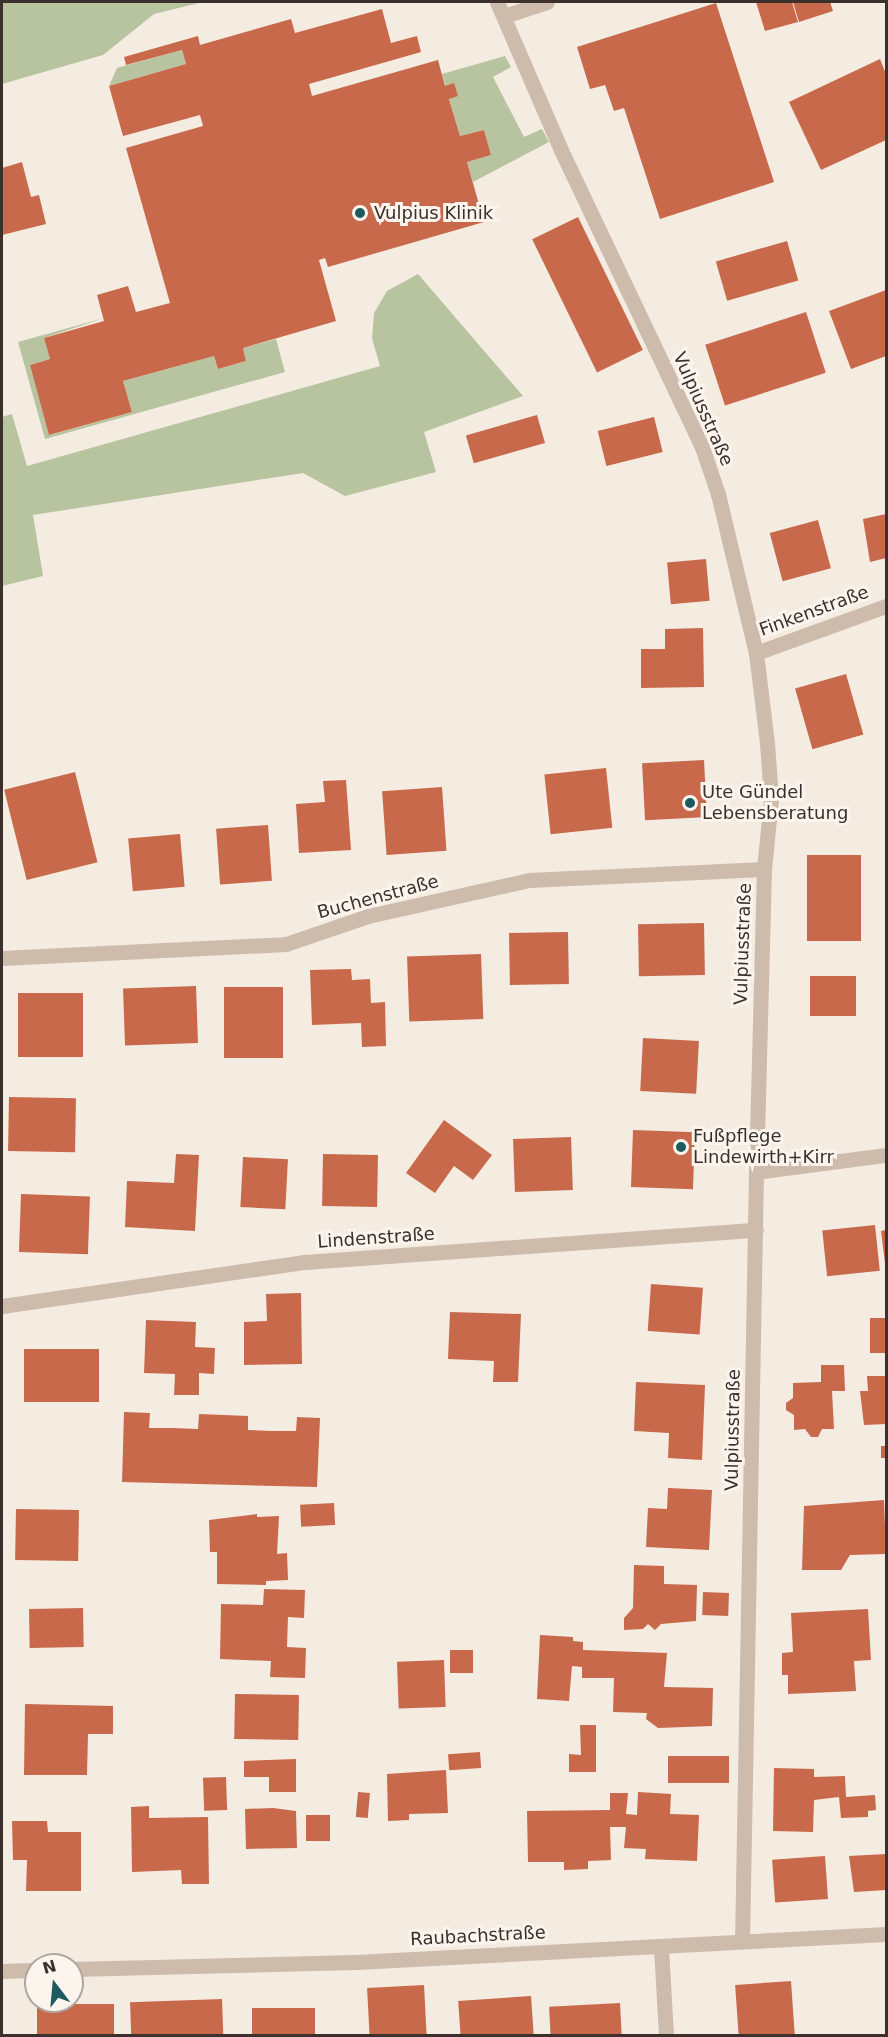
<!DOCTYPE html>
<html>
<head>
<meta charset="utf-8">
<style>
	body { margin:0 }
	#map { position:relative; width:888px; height:2037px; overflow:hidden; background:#f4ebe1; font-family:"DejaVu Sans",sans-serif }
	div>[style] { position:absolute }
	.green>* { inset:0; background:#b8c4a0 }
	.building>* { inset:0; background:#c8694b; transform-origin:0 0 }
	.street>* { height:15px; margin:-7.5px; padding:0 7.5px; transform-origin:7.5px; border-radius:7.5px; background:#cdbbac }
	.dots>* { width:16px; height:16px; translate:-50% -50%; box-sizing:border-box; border:3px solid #fbf5ee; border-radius:50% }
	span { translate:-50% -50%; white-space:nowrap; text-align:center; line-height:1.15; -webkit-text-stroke:6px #fbf5ee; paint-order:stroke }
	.poi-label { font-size:18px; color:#3b302b }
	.left { translate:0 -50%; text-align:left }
	.street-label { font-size:18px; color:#3b302b }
	.frame { position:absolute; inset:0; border:3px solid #3b302b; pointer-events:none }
	.north { position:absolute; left:24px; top:1953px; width:60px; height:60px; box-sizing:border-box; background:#fbf5ee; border:2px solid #aea6a0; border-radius:50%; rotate:344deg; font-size:16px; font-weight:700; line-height:24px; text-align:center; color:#3b302b }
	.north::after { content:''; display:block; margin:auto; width:21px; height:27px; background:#1f5a5e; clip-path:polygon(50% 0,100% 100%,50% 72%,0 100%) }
</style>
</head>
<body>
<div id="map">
	<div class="green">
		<div style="clip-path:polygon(2px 2px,203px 2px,154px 14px,103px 55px,2px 84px)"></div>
		<div style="clip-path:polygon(182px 50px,186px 64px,109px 86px,117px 68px)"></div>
		<div style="clip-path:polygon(505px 56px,511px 67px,493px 77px,524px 137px,542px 129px,549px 142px,473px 182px,467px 162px,491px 155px,484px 130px,460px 136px,442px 74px)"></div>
		<div style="clip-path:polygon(418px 274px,523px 396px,424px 432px,436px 472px,345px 496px,303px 473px,33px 515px,43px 576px,2px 586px,2px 417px,12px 414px,27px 466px,380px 366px,372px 338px,374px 313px,387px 291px)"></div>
		<div style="clip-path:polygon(104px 318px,44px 338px,50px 359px,30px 365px,50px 435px,132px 412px,123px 381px,214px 356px,218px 369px,246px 361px,243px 348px,276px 339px,285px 372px,45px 439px,18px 342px)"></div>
	</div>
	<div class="building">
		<div style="clip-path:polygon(756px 2px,792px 2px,798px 22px,765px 31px)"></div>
		<div style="clip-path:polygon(793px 2px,830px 2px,833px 11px,799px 22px)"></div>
		<div style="clip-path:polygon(716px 3px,774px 182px,660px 219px,624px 108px,614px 111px,605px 85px,590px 89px,577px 47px)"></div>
		<div style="clip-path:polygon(382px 9px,391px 43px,417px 36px,421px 52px,309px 84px,312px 96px,438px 60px,445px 86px,454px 83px,458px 96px,449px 99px,460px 136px,484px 130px,491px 155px,467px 162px,484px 222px,328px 267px,325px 258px,319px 260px,336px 321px,243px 348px,246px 361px,218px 369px,214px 356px,123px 381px,132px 412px,49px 435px,30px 365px,50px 359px,44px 338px,104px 321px,97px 295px,128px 286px,136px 312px,170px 303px,126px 148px,203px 126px,200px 115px,123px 136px,109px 86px,186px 64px,182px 50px,126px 65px,124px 57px,198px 36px,200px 45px,291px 19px,295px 33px)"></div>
		<div style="clip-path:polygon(880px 59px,886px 74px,886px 140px,821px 170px,789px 102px)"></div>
		<div style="clip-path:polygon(22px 162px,31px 197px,39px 195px,46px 224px,2px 235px,2px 168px)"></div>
		<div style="left:578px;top:217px;width:148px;height:51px;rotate:64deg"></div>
		<div style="left:787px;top:241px;width:41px;height:74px;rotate:74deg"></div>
		<div style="clip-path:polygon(886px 290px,886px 356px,851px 369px,829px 311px)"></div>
		<div style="left:806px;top:312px;width:64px;height:106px;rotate:72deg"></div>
		<div style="left:537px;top:415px;width:29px;height:74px;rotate:74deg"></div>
		<div style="left:654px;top:417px;width:36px;height:58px;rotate:76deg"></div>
		<div style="clip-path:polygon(886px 514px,886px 558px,870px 562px,863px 519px)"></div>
		<div style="left:818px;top:520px;width:50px;height:50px;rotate:75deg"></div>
		<div style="left:706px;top:559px;width:42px;height:39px;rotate:85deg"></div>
		<div style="clip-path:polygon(703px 628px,704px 687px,641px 688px,641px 649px,665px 649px,665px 629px)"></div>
		<div style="left:846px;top:674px;width:63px;height:53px;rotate:74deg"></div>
		<div style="left:704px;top:760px;width:57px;height:62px;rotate:87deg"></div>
		<div style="left:606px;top:768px;width:60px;height:62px;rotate:84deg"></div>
		<div style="left:75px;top:772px;width:93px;height:73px;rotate:76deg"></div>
		<div style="clip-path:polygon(346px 780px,351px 850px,299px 853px,296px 804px,325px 802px,323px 781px)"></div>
		<div style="left:442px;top:787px;width:64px;height:60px;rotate:86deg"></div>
		<div style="left:268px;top:825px;width:56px;height:52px;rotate:86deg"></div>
		<div style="left:180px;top:834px;width:53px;height:52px;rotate:85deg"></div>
		<div style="left:807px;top:855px;width:54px;height:86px"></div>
		<div style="left:704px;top:923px;width:52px;height:66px;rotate:89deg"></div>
		<div style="left:568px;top:932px;width:52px;height:59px;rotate:89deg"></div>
		<div style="left:481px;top:954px;width:65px;height:74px;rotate:88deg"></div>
		<div style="clip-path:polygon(351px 969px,352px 980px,370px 979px,371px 1003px,385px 1002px,386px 1046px,362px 1047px,361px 1023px,312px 1025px,310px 970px)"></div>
		<div style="left:810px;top:976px;width:46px;height:40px"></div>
		<div style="left:196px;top:986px;width:57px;height:73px;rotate:88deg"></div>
		<div style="left:224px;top:987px;width:59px;height:71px"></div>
		<div style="left:83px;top:993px;width:64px;height:65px;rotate:90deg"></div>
		<div style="left:643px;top:1038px;width:56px;height:53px;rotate:3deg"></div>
		<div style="left:9px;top:1097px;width:67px;height:54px;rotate:1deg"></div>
		<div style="clip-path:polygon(444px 1120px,492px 1155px,473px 1180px,454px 1166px,435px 1193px,406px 1173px)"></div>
		<div style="left:633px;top:1130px;width:62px;height:57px;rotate:2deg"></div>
		<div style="left:571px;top:1137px;width:53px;height:58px;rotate:88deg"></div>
		<div style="clip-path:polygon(176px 1154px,199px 1155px,195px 1231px,125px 1227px,127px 1181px,174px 1183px)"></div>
		<div style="left:323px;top:1154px;width:55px;height:52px;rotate:1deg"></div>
		<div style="left:243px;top:1157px;width:45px;height:50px;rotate:3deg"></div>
		<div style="left:21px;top:1194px;width:69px;height:58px;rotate:2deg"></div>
		<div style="left:875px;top:1225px;width:46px;height:53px;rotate:84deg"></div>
		<div style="clip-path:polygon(886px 1230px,886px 1263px,885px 1263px,881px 1231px)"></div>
		<div style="left:651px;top:1284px;width:52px;height:47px;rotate:4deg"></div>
		<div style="clip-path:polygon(301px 1293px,302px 1364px,244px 1365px,244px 1322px,267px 1321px,266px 1294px)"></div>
		<div style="clip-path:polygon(450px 1312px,521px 1314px,518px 1382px,493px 1382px,494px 1361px,448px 1359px)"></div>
		<div style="left:870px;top:1318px;width:16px;height:35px"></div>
		<div style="clip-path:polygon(146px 1320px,196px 1322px,195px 1347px,215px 1348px,214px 1374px,199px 1373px,199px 1395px,174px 1395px,175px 1374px,144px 1373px)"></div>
		<div style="left:99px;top:1349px;width:53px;height:75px;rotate:90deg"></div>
		<div style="clip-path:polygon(821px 1365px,844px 1365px,845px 1391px,832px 1391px,834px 1429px,822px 1429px,818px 1437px,811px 1437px,805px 1429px,794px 1430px,794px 1415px,786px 1410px,786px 1403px,793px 1398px,793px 1383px,821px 1382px)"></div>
		<div style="clip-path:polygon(867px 1376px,886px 1376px,886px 1424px,864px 1425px,860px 1391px,868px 1391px)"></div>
		<div style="clip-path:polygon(636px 1382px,705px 1385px,702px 1460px,668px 1458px,669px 1433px,634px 1431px)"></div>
		<div style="clip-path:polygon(124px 1412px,150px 1413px,149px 1428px,173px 1428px,198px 1429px,199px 1414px,248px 1416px,248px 1430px,271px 1431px,296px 1431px,297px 1417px,320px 1418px,317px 1487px,122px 1482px)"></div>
		<div style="left:881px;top:1446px;width:5px;height:12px"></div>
		<div style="clip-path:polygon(668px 1488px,712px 1490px,709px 1550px,646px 1547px,648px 1508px,667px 1509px)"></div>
		<div style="clip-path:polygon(884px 1500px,886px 1554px,850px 1555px,841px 1570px,802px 1570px,804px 1506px)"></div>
		<div style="left:334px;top:1503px;width:22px;height:34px;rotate:87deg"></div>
		<div style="left:16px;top:1509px;width:63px;height:51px;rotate:1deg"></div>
		<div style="clip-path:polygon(257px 1514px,257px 1517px,279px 1516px,277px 1554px,287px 1553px,288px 1580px,266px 1581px,266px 1585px,217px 1584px,217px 1552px,210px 1552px,209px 1520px)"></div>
		<div style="clip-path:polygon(634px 1565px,664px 1566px,664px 1584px,697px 1585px,696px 1621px,661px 1624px,655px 1630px,648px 1624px,643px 1629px,624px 1630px,624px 1618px,633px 1608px)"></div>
		<div style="clip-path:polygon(264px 1589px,305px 1590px,304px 1618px,288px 1617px,287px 1647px,306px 1648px,305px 1678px,270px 1677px,271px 1661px,220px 1659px,221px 1604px,263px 1605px)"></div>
		<div style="left:703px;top:1592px;width:26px;height:23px;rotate:2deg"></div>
		<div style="left:83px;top:1608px;width:39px;height:54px;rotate:89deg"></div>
		<div style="clip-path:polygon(868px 1609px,871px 1660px,854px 1661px,856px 1691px,788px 1694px,788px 1675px,782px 1675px,782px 1653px,793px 1652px,791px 1613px)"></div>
		<div style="clip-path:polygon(540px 1635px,573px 1637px,573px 1641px,583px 1642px,583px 1650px,667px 1653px,664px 1687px,713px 1688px,712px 1726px,658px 1728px,646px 1719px,647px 1713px,613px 1712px,614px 1678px,582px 1678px,582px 1667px,572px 1666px,569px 1701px,537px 1699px)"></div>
		<div style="left:450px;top:1650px;width:23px;height:23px"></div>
		<div style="left:444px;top:1660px;width:47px;height:47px;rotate:88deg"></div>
		<div style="left:235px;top:1694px;width:64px;height:45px;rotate:1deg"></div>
		<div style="clip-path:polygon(25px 1704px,113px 1706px,113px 1734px,88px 1734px,87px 1775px,24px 1775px)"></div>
		<div style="clip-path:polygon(580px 1725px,596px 1725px,596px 1772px,569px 1772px,569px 1754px,581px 1755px)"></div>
		<div style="left:480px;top:1752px;width:16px;height:32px;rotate:86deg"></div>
		<div style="left:668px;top:1756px;width:61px;height:27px"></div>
		<div style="clip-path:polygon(296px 1759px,296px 1792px,269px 1792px,269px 1777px,244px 1777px,244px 1761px)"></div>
		<div style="clip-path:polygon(774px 1768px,814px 1769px,814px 1777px,845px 1776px,846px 1797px,875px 1795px,876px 1810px,868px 1811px,868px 1817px,841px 1818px,839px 1797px,814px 1800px,813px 1832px,773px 1831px)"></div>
		<div style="clip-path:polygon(446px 1770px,448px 1813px,409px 1814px,409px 1820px,388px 1821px,387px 1774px)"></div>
		<div style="left:226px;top:1777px;width:33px;height:23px;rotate:88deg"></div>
		<div style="left:358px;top:1792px;width:12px;height:25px;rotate:5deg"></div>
		<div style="clip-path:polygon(638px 1792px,671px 1794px,670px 1814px,699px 1815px,697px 1861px,645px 1859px,646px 1849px,624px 1848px,626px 1827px,610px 1827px,611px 1860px,588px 1861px,588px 1869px,564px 1870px,564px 1862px,528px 1862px,527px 1811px,610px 1810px,610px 1793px,628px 1793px,626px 1814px,637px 1815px)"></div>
		<div style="clip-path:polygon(149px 1806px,149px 1818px,208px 1817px,209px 1884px,182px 1884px,181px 1870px,132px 1872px,131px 1807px)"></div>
		<div style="clip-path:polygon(273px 1808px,296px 1811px,297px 1848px,246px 1849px,245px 1809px)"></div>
		<div style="left:306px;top:1815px;width:24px;height:26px"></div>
		<div style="clip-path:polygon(12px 1821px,47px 1821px,48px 1832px,81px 1832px,81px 1891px,26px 1891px,27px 1860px,13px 1860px)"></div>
		<div style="clip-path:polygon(886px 1854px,886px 1890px,854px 1892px,849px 1856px)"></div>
		<div style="left:825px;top:1856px;width:43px;height:53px;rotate:86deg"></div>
		<div style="left:791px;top:1981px;width:55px;height:56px;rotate:86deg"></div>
		<div style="left:424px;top:1985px;width:51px;height:57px;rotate:87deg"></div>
		<div style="left:531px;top:1996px;width:40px;height:73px;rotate:86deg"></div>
		<div style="left:222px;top:1999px;width:37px;height:92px;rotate:88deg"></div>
		<div style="left:620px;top:2003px;width:33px;height:71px;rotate:87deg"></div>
		<div style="left:37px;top:2004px;width:77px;height:32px"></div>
		<div style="left:315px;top:2008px;width:28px;height:63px;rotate:90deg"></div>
	</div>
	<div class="street">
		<div style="left:497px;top:2px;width:161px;rotate:66.6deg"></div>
		<div style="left:561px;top:150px;width:329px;rotate:64.6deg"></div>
		<div style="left:702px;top:447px;width:50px;rotate:71.2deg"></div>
		<div style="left:718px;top:494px;width:163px;rotate:76.6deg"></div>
		<div style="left:756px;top:653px;width:91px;rotate:83deg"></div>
		<div style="left:767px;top:743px;width:56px;rotate:85.9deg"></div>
		<div style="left:771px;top:799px;width:70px;rotate:95.7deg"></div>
		<div style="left:764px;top:869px;width:303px;rotate:91.5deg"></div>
		<div style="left:756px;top:1172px;width:768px;rotate:91.04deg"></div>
		<div style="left:504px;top:16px;width:45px;rotate:-18deg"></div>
		<div style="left:756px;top:653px;width:138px;rotate:-19.9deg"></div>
		<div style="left:2px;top:958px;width:284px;rotate:-2.8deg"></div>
		<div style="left:286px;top:944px;width:87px;rotate:-18.9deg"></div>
		<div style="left:368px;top:916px;width:165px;rotate:-12.6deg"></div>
		<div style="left:529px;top:880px;width:235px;rotate:-2.7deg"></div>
		<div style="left:756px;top:1172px;width:131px;rotate:-7.5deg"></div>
		<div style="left:2px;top:1306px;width:306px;rotate:-8.3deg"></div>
		<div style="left:305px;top:1262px;width:452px;rotate:-4.1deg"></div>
		<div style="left:661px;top:1948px;width:88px;rotate:86.7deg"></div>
		<div style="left:72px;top:1969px;width:284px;rotate:-1.4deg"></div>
		<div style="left:356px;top:1962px;width:531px;rotate:-3.02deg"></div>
		<div style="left:2px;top:1971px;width:34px;rotate:-2deg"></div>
	</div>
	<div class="dots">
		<div style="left:360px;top:213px;background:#1f5a5e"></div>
		<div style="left:690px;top:803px;background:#1f5a5e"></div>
		<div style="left:681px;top:1147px;background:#1f5a5e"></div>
	</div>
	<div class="poi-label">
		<span class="left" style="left:374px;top:213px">Vulpius Klinik</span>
		<span class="left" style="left:702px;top:803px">Ute Gündel<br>Lebensberatung</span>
		<span class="left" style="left:693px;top:1147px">Fußpflege<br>Lindewirth+Kirr</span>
	</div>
	<div class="street-label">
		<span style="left:703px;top:409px;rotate:66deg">Vulpiusstraße</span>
		<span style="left:814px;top:611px;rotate:-20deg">Finkenstraße</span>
		<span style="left:378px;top:897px;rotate:-15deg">Buchenstraße</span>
		<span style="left:743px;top:944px;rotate:-88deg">Vulpiusstraße</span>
		<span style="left:376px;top:1238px;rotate:-4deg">Lindenstraße</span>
		<span style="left:733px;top:1430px;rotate:-89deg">Vulpiusstraße</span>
		<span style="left:478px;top:1936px;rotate:-3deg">Raubachstraße</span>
	</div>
	<div class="frame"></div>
	<div class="north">N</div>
</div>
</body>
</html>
